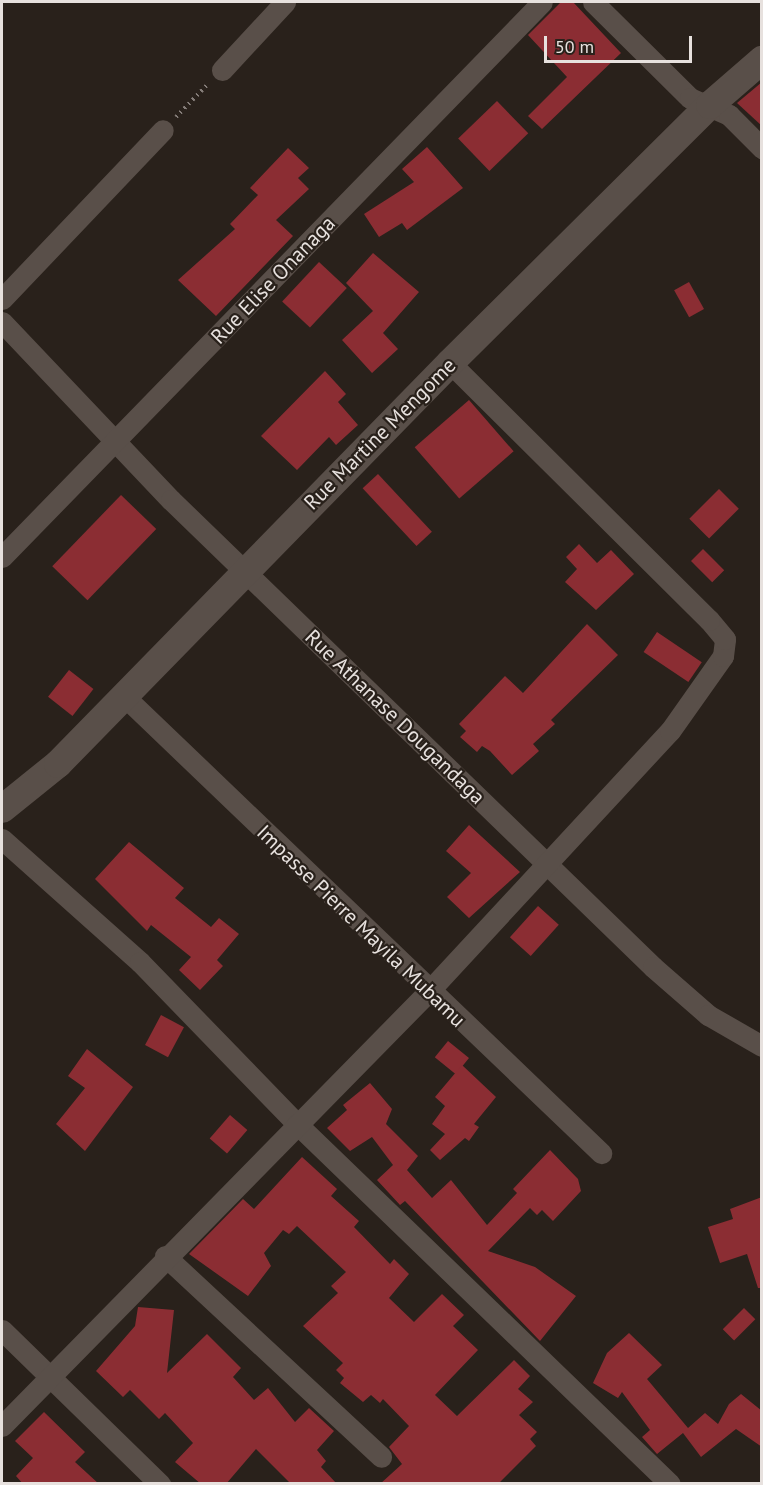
<!DOCTYPE html>
<html>
<head>
<meta charset="utf-8">
<style>
	body { margin:0 }
	#map { position:relative; width:763px; height:1485px; overflow:hidden; background:#29211b; font-family:"PT Sans",sans-serif }
	div>[style] { position:absolute }
	.building>* { inset:0; background:#8b2d33; transform-origin:0 0 }
	.path>* { height:4px; margin-top:-2px; transform-origin:0; background:repeating-linear-gradient(90deg,#857d79 0 1.5px,transparent 0 6px) }
	.street>* { height:21px; margin:-10.5px; padding:0 10.5px; transform-origin:10.5px; border-radius:10.5px; background:#594f49 }
	.secondary>* { height:28px; margin:-14px; padding:0 14px; transform-origin:14px; border-radius:14px; background:#594f49 }
	span { translate:-50% -50%; white-space:nowrap; text-align:center; line-height:1.15; -webkit-text-stroke:4.5px #29211b; paint-order:stroke }
	.street-label { font-size:21px; color:#e7e1de }
	.frame { position:absolute; inset:0; border:3px solid #e7e1de; pointer-events:none }
	.scale { position:absolute; left:544px; top:36px; width:148px; height:27px; box-sizing:border-box; border:3px solid #e7e1de; border-top:0; padding-left:8px; font-size:18px; line-height:21px; white-space:nowrap; color:#e7e1de; -webkit-text-stroke:4px #29211b; paint-order:stroke }
</style>
</head>
<body>
<div id="map">
	<div class="building">
		<div style="clip-path:polygon(561px 2px,573px 2px,621px 53px,542px 129px,528px 116px,567px 77px,528px 35px)"></div>
		<div style="clip-path:polygon(762px 82px,762px 126px,737px 103px)"></div>
		<div style="left:497px;top:101px;width:45px;height:54px;rotate:46deg"></div>
		<div style="clip-path:polygon(427px 147px,463px 188px,407px 230px,402px 223px,379px 237px,364px 214px,414px 182px,402px 169px)"></div>
		<div style="clip-path:polygon(288px 148px,309px 168px,298px 178px,309px 189px,276px 220px,293px 236px,216px 316px,178px 280px,235px 229px,230px 224px,258px 195px,250px 188px)"></div>
		<div style="clip-path:polygon(373px 253px,419px 292px,383px 333px,398px 349px,372px 373px,342px 340px,373px 311px,346px 283px)"></div>
		<div style="left:319px;top:262px;width:38px;height:54px;rotate:43deg"></div>
		<div style="left:689px;top:282px;width:31px;height:17px;rotate:61deg"></div>
		<div style="clip-path:polygon(325px 371px,346px 394px,338px 402px,358px 425px,336px 445px,329px 437px,297px 470px,261px 436px)"></div>
		<div style="left:469px;top:400px;width:68px;height:72px;rotate:49deg"></div>
		<div style="left:378px;top:474px;width:79px;height:21px;rotate:47deg"></div>
		<div style="left:719px;top:489px;width:28px;height:42px;rotate:45deg"></div>
		<div style="left:121px;top:495px;width:49px;height:99px;rotate:44deg"></div>
		<div style="clip-path:polygon(579px 544px,597px 563px,611px 550px,634px 574px,596px 610px,565px 582px,577px 569px,566px 557px)"></div>
		<div style="left:703px;top:549px;width:30px;height:17px;rotate:45deg"></div>
		<div style="clip-path:polygon(587px 624px,618px 655px,551px 720px,555px 724px,533px 744px,539px 751px,512px 775px,490px 751px,482px 746px,477px 752px,460px 737px,466px 731px,459px 724px,505px 676px,523px 693px)"></div>
		<div style="left:657px;top:632px;width:54px;height:24px;rotate:34deg"></div>
		<div style="left:69px;top:670px;width:31px;height:34px;rotate:38deg"></div>
		<div style="clip-path:polygon(469px 825px,520px 872px,469px 918px,447px 897px,471px 873px,446px 851px)"></div>
		<div style="clip-path:polygon(129px 842px,184px 888px,175px 898px,211px 927px,219px 918px,239px 934px,217px 960px,223px 966px,200px 990px,179px 970px,191px 957px,151px 925px,147px 931px,95px 879px)"></div>
		<div style="left:538px;top:906px;width:28px;height:42px;rotate:42deg"></div>
		<div style="left:161px;top:1015px;width:26px;height:34px;rotate:28deg"></div>
		<div style="left:448px;top:1041px;width:27px;height:21px;rotate:39deg"></div>
		<div style="clip-path:polygon(87px 1049px,133px 1087px,85px 1151px,56px 1124px,85px 1088px,68px 1076px)"></div>
		<div style="clip-path:polygon(462px 1065px,496px 1097px,474px 1124px,479px 1127px,469px 1141px,465px 1138px,440px 1160px,430px 1150px,445px 1134px,432px 1124px,445px 1106px,435px 1097px)"></div>
		<div style="clip-path:polygon(370px 1083px,392px 1109px,386px 1124px,418px 1156px,407px 1170px,432px 1198px,451px 1180px,487px 1225px,517px 1193px,513px 1189px,550px 1150px,578px 1179px,581px 1191px,553px 1221px,542px 1210px,537px 1215px,530px 1208px,488px 1251px,535px 1267px,576px 1296px,540px 1341px,405px 1201px,400px 1205px,377px 1180px,393px 1165px,372px 1137px,350px 1151px,327px 1128px,347px 1110px,343px 1105px)"></div>
		<div style="left:230px;top:1115px;width:23px;height:31px;rotate:41deg"></div>
		<div style="clip-path:polygon(302px 1157px,337px 1189px,331px 1196px,359px 1221px,354px 1227px,390px 1264px,394px 1259px,409px 1274px,389px 1298px,414px 1322px,442px 1294px,464px 1315px,453px 1326px,478px 1350px,435px 1395px,457px 1416px,514px 1360px,530px 1376px,518px 1389px,533px 1402px,519px 1415px,537px 1432px,530px 1439px,536px 1446px,498px 1484px,380px 1484px,402px 1464px,389px 1447px,409px 1426px,383px 1399px,380px 1403px,371px 1395px,363px 1402px,340px 1383px,344px 1378px,336px 1370px,343px 1363px,303px 1326px,338px 1293px,331px 1286px,346px 1272px,297px 1226px,289px 1234px,283px 1230px,264px 1253px,271px 1266px,248px 1296px,189px 1254px,243px 1199px,254px 1209px)"></div>
		<div style="clip-path:polygon(762px 1197px,762px 1288px,758px 1288px,747px 1254px,720px 1263px,708px 1227px,733px 1219px,730px 1209px)"></div>
		<div style="clip-path:polygon(138px 1307px,174px 1310px,167px 1373px,207px 1334px,241px 1368px,233px 1377px,254px 1400px,268px 1388px,295px 1422px,309px 1408px,334px 1431px,317px 1450px,326px 1461px,321px 1467px,337px 1484px,291px 1484px,256px 1449px,226px 1484px,201px 1484px,175px 1462px,193px 1443px,165px 1413px,159px 1419px,130px 1390px,123px 1397px,96px 1371px,135px 1326px)"></div>
		<div style="left:744px;top:1308px;width:16px;height:30px;rotate:45deg"></div>
		<div style="clip-path:polygon(629px 1333px,662px 1365px,647px 1379px,688px 1428px,705px 1413px,718px 1424px,729px 1404px,741px 1394px,762px 1411px,762px 1447px,736px 1429px,701px 1457px,683px 1433px,657px 1454px,642px 1437px,650px 1430px,622px 1392px,618px 1398px,593px 1383px,607px 1353px)"></div>
		<div style="clip-path:polygon(44px 1412px,85px 1452px,75px 1462px,99px 1484px,23px 1484px,16px 1476px,33px 1458px,15px 1441px)"></div>
	</div>
	<div class="path">
		<div style="left:176px;top:117px;width:47px;rotate:-45.9deg"></div>
	</div>
	<div class="street">
		<div style="left:593px;top:2px;width:136px;rotate:44.7deg"></div>
		<div style="left:690px;top:98px;width:43px;rotate:23.6deg"></div>
		<div style="left:729px;top:115px;width:47px;rotate:45deg"></div>
		<div style="left:222px;top:70px;width:93px;rotate:-47.2deg"></div>
		<div style="left:2px;top:299px;width:233px;rotate:-46.4deg"></div>
		<div style="left:2px;top:322px;width:245px;rotate:46.5deg"></div>
		<div style="left:171px;top:500px;width:671px;rotate:44.09deg"></div>
		<div style="left:653px;top:967px;width:73px;rotate:41.1deg"></div>
		<div style="left:708px;top:1015px;width:62px;rotate:29.9deg"></div>
		<div style="left:2px;top:557px;width:774px;rotate:-45.78deg"></div>
		<div style="left:124px;top:696px;width:661px;rotate:43.77deg"></div>
		<div style="left:2px;top:839px;width:185px;rotate:41.7deg"></div>
		<div style="left:140px;top:962px;width:226px;rotate:45.9deg"></div>
		<div style="left:297px;top:1124px;width:518px;rotate:43.98deg"></div>
		<div style="left:165px;top:1256px;width:295px;rotate:42.9deg"></div>
		<div style="left:2px;top:1330px;width:221px;rotate:44.3deg"></div>
		<div style="left:2px;top:1426px;width:608px;rotate:-45.53deg"></div>
		<div style="left:428px;top:992px;width:356px;rotate:-47.2deg"></div>
		<div style="left:670px;top:731px;width:92px;rotate:-54.8deg"></div>
		<div style="left:723px;top:656px;width:17px;rotate:-83deg"></div>
		<div style="left:725px;top:639px;width:25px;rotate:-130deg"></div>
		<div style="left:709px;top:620px;width:365px;rotate:-135.2deg"></div>
	</div>
	<div class="secondary">
		<div style="left:2px;top:809px;width:72px;rotate:-38.8deg"></div>
		<div style="left:58px;top:764px;width:561px;rotate:-45.65deg"></div>
		<div style="left:450px;top:363px;width:366px;rotate:-44.8deg"></div>
		<div style="left:710px;top:105px;width:69px;rotate:-40.9deg"></div>
	</div>
	<div class="street-label">
		<span style="left:273px;top:280px;rotate:-46deg">Rue Elise Onanaga</span>
		<span style="left:380px;top:434px;rotate:-45deg">Rue Martine Mengome</span>
		<span style="left:395px;top:717px;rotate:44deg">Rue Athanase Dougandaga</span>
		<span style="left:361px;top:926px;rotate:44deg">Impasse Pierre Mayila Mubamu</span>
	</div>
	<div class="frame"></div>
	<div class="scale">50 m</div>
</div>
</body>
</html>
